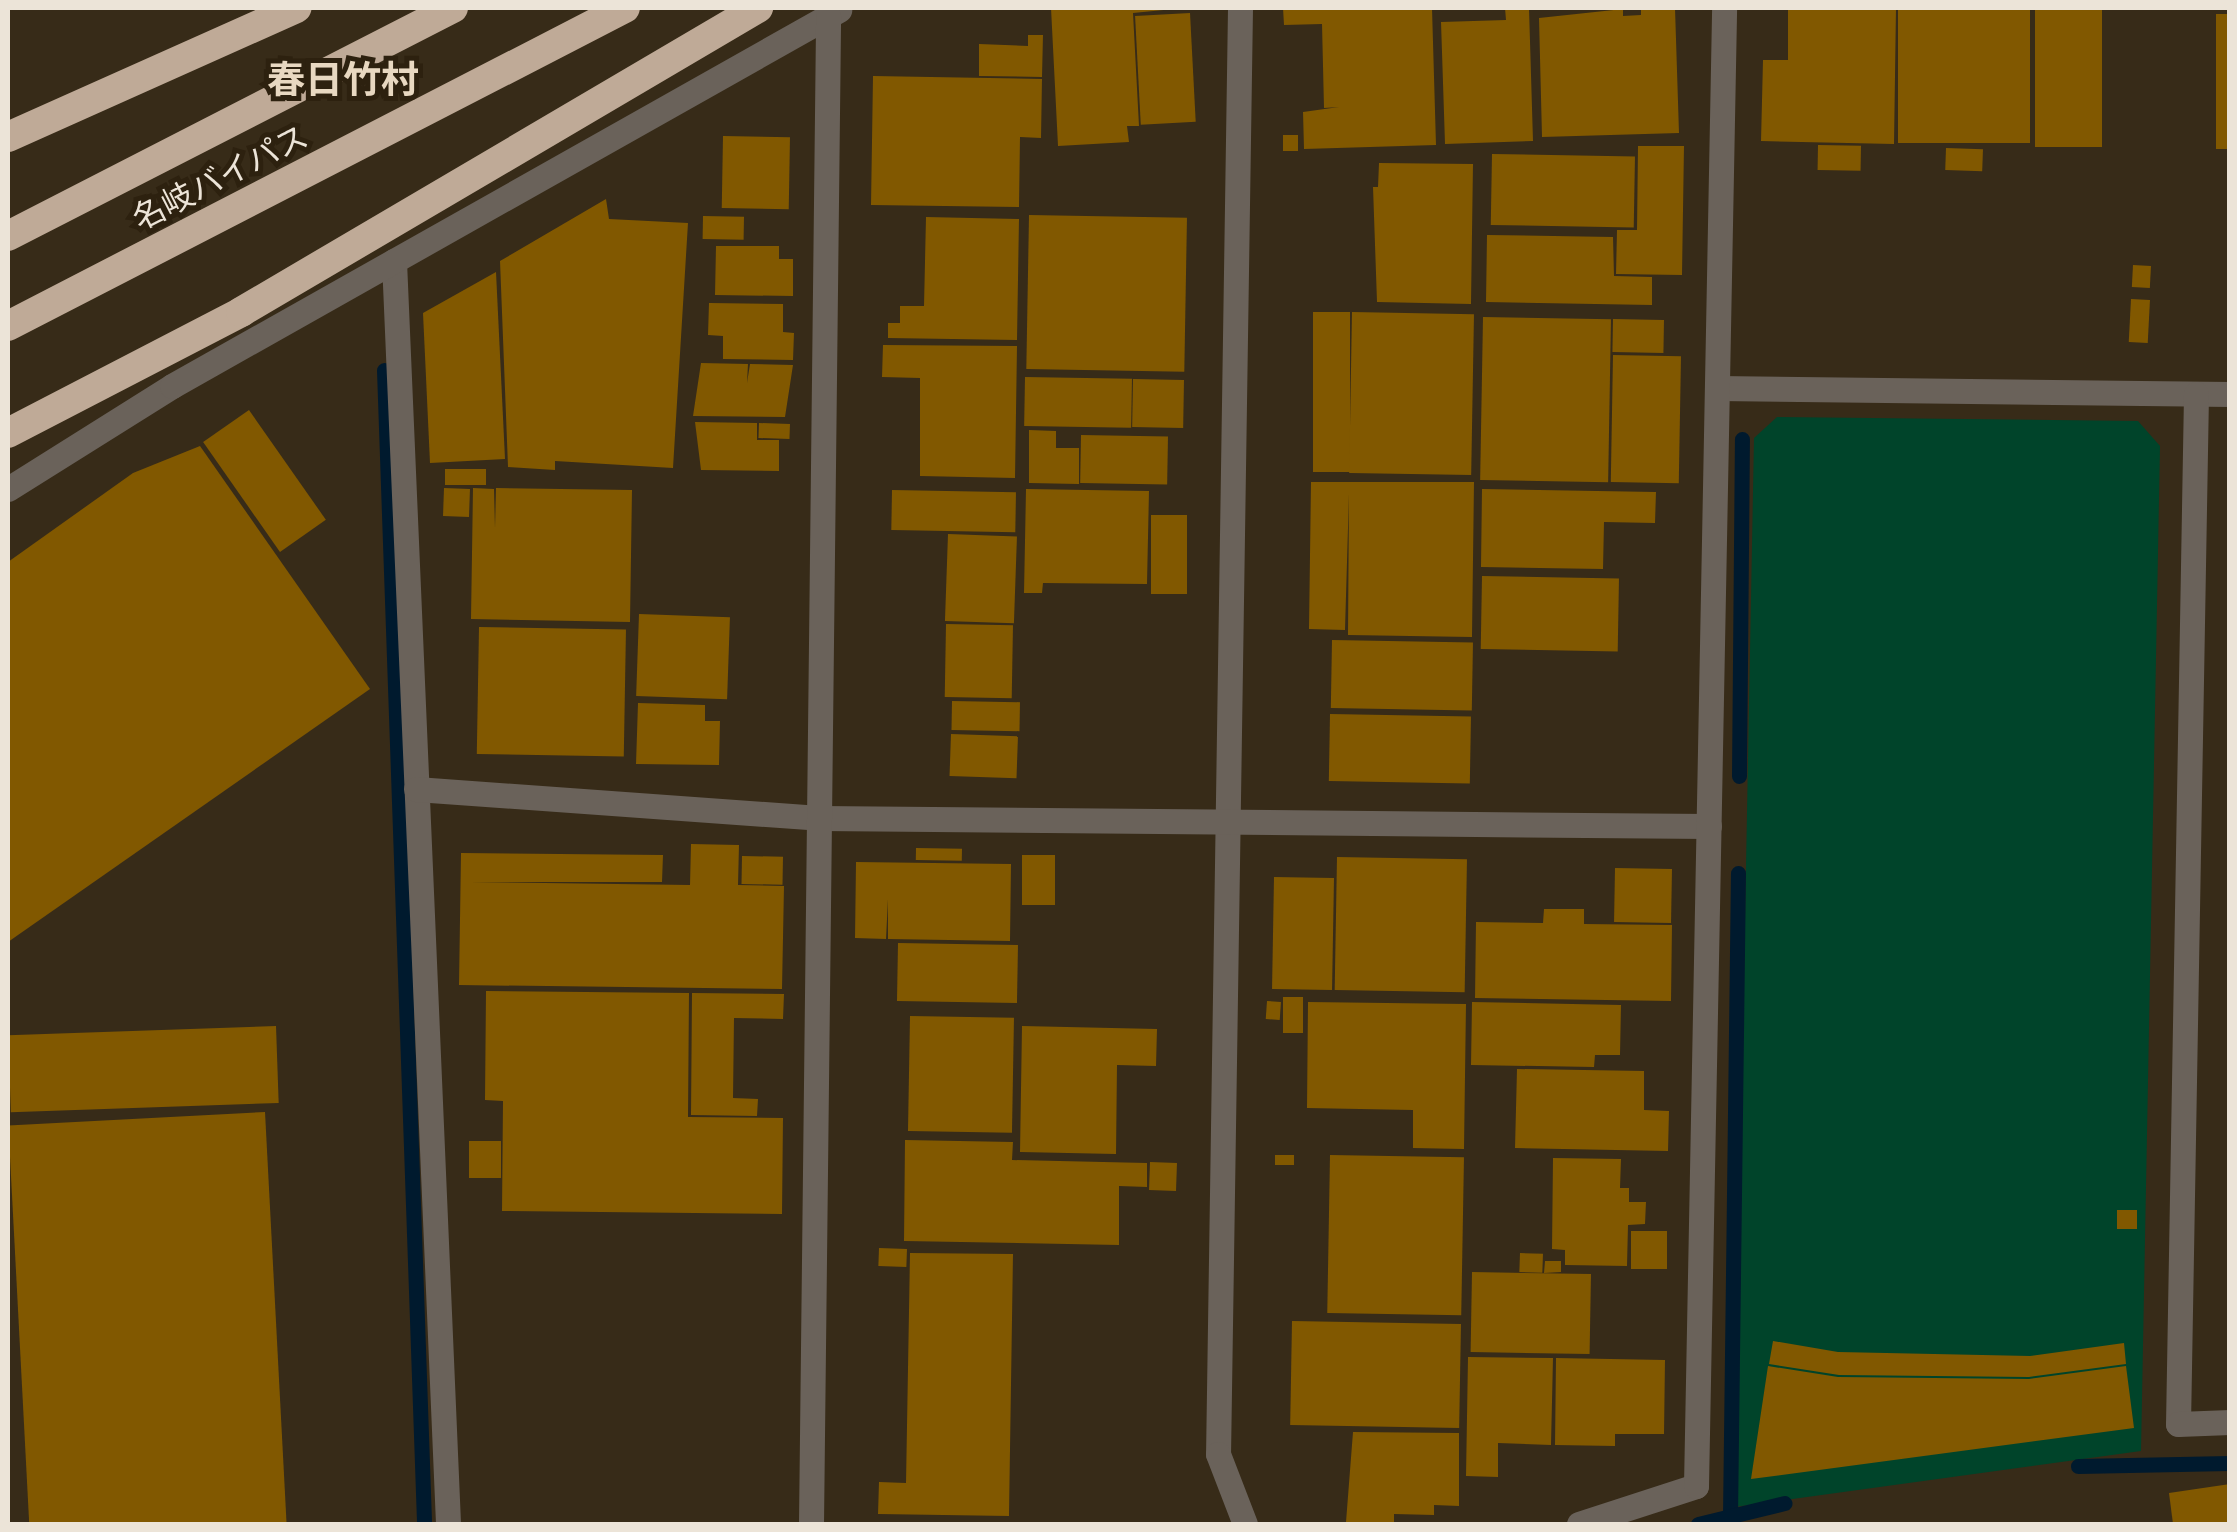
<!DOCTYPE html>
<html>
<head>
<meta charset="utf-8">
<style>
	body { margin:0 }
	#map { position:relative; width:2237px; height:1532px; overflow:hidden; background:#372b18; font-family:"Noto Sans","Noto Sans JP",sans-serif }
	div>[style] { position:absolute }
	.green>* { inset:0; background:#00442a }
	.stream>* { height:15px; margin:-7.5px; padding:0 7.5px; transform-origin:7.5px; border-radius:7.5px; background:#001a2e }
	.building>* { inset:0; background:#815800; transform-origin:0 0 }
	.minor>* { height:25px; margin:-12.5px; padding:0 12.5px; transform-origin:12.5px; border-radius:12.5px; background:#6a625a }
	.highway>* { height:30px; margin:-15px; padding:0 15px; transform-origin:15px; border-radius:15px; background:#bfaa97 }
	span { translate:-50% -50%; white-space:nowrap; text-align:center; line-height:1.15; -webkit-text-stroke:10px #2d210f; paint-order:stroke }
	.street-label { font-size:32px; color:#ece4d8 }
	.quarter-label { font-size:38px; color:#e8d8c1; font-weight:700 }
	.frame { position:absolute; inset:0; border:10px solid #ece4d8; pointer-events:none }
</style>
</head>
<body>
<div id="map">
	<div class="green">
		<div style="clip-path:polygon(1777px 417px,2138px 421px,2160px 446px,2141px 1451px,1734px 1507px,1754px 438px)"></div>
	</div>
	<div class="stream">
		<div style="left:384px;top:370px;width:1155px;rotate:88.01deg"></div>
		<div style="left:1739px;top:776px;width:337px;rotate:-89.5deg"></div>
		<div style="left:2078px;top:1466px;width:152px;rotate:-1.1deg"></div>
		<div style="left:1730px;top:1517px;width:644px;rotate:-89.29deg"></div>
		<div style="left:1698px;top:1524px;width:89px;rotate:-13.6deg"></div>
	</div>
	<div class="building">
		<div style="clip-path:polygon(1051px 8px,1184px 8px,1133px 13px,1139px 126px,1127px 126px,1129px 142px,1058px 146px)"></div>
		<div style="clip-path:polygon(1283px 8px,1432px 8px,1436px 145px,1304px 149px,1303px 112px,1339px 107px,1324px 108px,1322px 24px,1284px 25px)"></div>
		<div style="clip-path:polygon(1505px 8px,1529px 8px,1533px 141px,1445px 144px,1441px 22px,1506px 20px)"></div>
		<div style="clip-path:polygon(1641px 8px,1675px 8px,1679px 133px,1542px 137px,1539px 18px,1623px 9px,1623px 16px,1641px 15px)"></div>
		<div style="clip-path:polygon(1788px 8px,1896px 8px,1894px 144px,1761px 141px,1763px 60px,1788px 60px)"></div>
		<div style="left:1898px;top:8px;width:132px;height:135px"></div>
		<div style="left:2035px;top:10px;width:67px;height:137px"></div>
		<div style="left:1190px;top:13px;width:109px;height:55px;rotate:87deg"></div>
		<div style="left:2216px;top:14px;width:14px;height:135px"></div>
		<div style="clip-path:polygon(1028px 35px,1043px 35px,1042px 77px,979px 76px,979px 44px,1028px 46px)"></div>
		<div style="clip-path:polygon(873px 76px,1042px 79px,1041px 138px,1020px 137px,1019px 207px,871px 205px)"></div>
		<div style="left:1283px;top:135px;width:15px;height:16px"></div>
		<div style="left:723px;top:136px;width:67px;height:72px;rotate:1deg"></div>
		<div style="left:1818px;top:145px;width:43px;height:25px;rotate:1deg"></div>
		<div style="clip-path:polygon(1638px 146px,1684px 146px,1682px 275px,1616px 274px,1617px 230px,1637px 230px)"></div>
		<div style="left:1946px;top:148px;width:37px;height:22px;rotate:2deg"></div>
		<div style="left:1492px;top:154px;width:143px;height:71px;rotate:1deg"></div>
		<div style="clip-path:polygon(1379px 163px,1473px 164px,1471px 304px,1377px 302px,1373px 187px,1378px 187px)"></div>
		<div style="clip-path:polygon(606px 199px,609px 219px,688px 223px,673px 468px,555px 461px,555px 470px,508px 467px,500px 261px)"></div>
		<div style="left:1029px;top:215px;width:158px;height:154px;rotate:1deg"></div>
		<div style="left:703px;top:216px;width:41px;height:23px;rotate:1deg"></div>
		<div style="clip-path:polygon(926px 217px,1019px 219px,1017px 340px,888px 338px,888px 323px,900px 323px,900px 306px,924px 306px)"></div>
		<div style="clip-path:polygon(1487px 235px,1613px 237px,1614px 276px,1652px 277px,1652px 305px,1486px 302px)"></div>
		<div style="clip-path:polygon(716px 246px,779px 246px,779px 259px,793px 259px,793px 296px,715px 295px)"></div>
		<div style="left:2133px;top:265px;width:18px;height:22px;rotate:3deg"></div>
		<div style="clip-path:polygon(496px 272px,505px 459px,430px 463px,423px 313px)"></div>
		<div style="left:2131px;top:299px;width:19px;height:43px;rotate:3deg"></div>
		<div style="clip-path:polygon(709px 303px,783px 304px,783px 332px,794px 333px,793px 360px,723px 359px,723px 336px,708px 335px)"></div>
		<div style="left:1313px;top:312px;width:37px;height:160px"></div>
		<div style="left:1352px;top:312px;width:122px;height:161px;rotate:1deg"></div>
		<div style="left:1483px;top:317px;width:128px;height:163px;rotate:1deg"></div>
		<div style="left:1613px;top:319px;width:51px;height:33px;rotate:1deg"></div>
		<div style="clip-path:polygon(883px 345px,1017px 346px,1015px 478px,920px 476px,920px 378px,882px 377px)"></div>
		<div style="left:1613px;top:355px;width:68px;height:127px;rotate:1deg"></div>
		<div style="clip-path:polygon(701px 363px,748px 364px,747px 383px,750px 364px,793px 365px,785px 417px,693px 416px)"></div>
		<div style="left:1025px;top:377px;width:107px;height:49px;rotate:1deg"></div>
		<div style="left:1133px;top:379px;width:51px;height:48px;rotate:1deg"></div>
		<div style="left:249px;top:410px;width:134px;height:56px;rotate:55deg"></div>
		<div style="clip-path:polygon(695px 422px,757px 423px,757px 440px,779px 440px,779px 471px,701px 470px)"></div>
		<div style="left:759px;top:423px;width:31px;height:15px;rotate:2deg"></div>
		<div style="clip-path:polygon(1029px 430px,1056px 431px,1056px 448px,1079px 448px,1079px 484px,1029px 483px)"></div>
		<div style="left:1081px;top:435px;width:87px;height:48px;rotate:1deg"></div>
		<div style="clip-path:polygon(200px 446px,370px 689px,8px 942px,8px 562px,133px 473px)"></div>
		<div style="left:445px;top:469px;width:41px;height:16px"></div>
		<div style="clip-path:polygon(1311px 482px,1474px 482px,1472px 637px,1348px 635px,1349px 494px,1345px 630px,1309px 629px)"></div>
		<div style="left:444px;top:488px;width:26px;height:28px;rotate:2deg"></div>
		<div style="clip-path:polygon(473px 488px,494px 489px,495px 528px,496px 488px,632px 490px,630px 622px,471px 619px)"></div>
		<div style="clip-path:polygon(1026px 489px,1149px 491px,1147px 584px,1043px 583px,1042px 593px,1024px 593px)"></div>
		<div style="clip-path:polygon(1482px 489px,1656px 492px,1655px 523px,1604px 522px,1603px 569px,1481px 567px)"></div>
		<div style="left:892px;top:490px;width:124px;height:40px;rotate:1deg"></div>
		<div style="left:1151px;top:515px;width:36px;height:79px"></div>
		<div style="left:948px;top:534px;width:69px;height:87px;rotate:2deg"></div>
		<div style="left:1482px;top:576px;width:137px;height:73px;rotate:1deg"></div>
		<div style="left:639px;top:614px;width:91px;height:82px;rotate:2deg"></div>
		<div style="left:946px;top:624px;width:67px;height:73px;rotate:1deg"></div>
		<div style="left:479px;top:627px;width:147px;height:127px;rotate:1deg"></div>
		<div style="left:1332px;top:640px;width:141px;height:68px;rotate:1deg"></div>
		<div style="left:952px;top:701px;width:68px;height:29px;rotate:1deg"></div>
		<div style="clip-path:polygon(638px 703px,705px 705px,705px 721px,720px 721px,719px 765px,636px 764px)"></div>
		<div style="left:1330px;top:714px;width:141px;height:67px;rotate:1deg"></div>
		<div style="left:951px;top:734px;width:67px;height:42px;rotate:2deg"></div>
		<div style="clip-path:polygon(691px 844px,739px 845px,738px 885px,784px 886px,782px 989px,459px 985px,461px 853px,663px 855px,662px 882px,470px 882px,690px 885px)"></div>
		<div style="left:916px;top:848px;width:46px;height:12px;rotate:1deg"></div>
		<div style="left:1022px;top:855px;width:33px;height:50px"></div>
		<div style="left:742px;top:856px;width:41px;height:28px;rotate:1deg"></div>
		<div style="left:1337px;top:857px;width:130px;height:133px;rotate:1deg"></div>
		<div style="clip-path:polygon(856px 862px,1011px 864px,1010px 941px,888px 939px,888px 899px,886px 939px,855px 938px)"></div>
		<div style="left:1615px;top:868px;width:57px;height:54px;rotate:1deg"></div>
		<div style="left:1274px;top:877px;width:60px;height:112px;rotate:1deg"></div>
		<div style="clip-path:polygon(1544px 909px,1584px 909px,1584px 924px,1672px 925px,1671px 1001px,1475px 998px,1476px 922px,1543px 923px)"></div>
		<div style="left:898px;top:943px;width:120px;height:58px;rotate:1deg"></div>
		<div style="clip-path:polygon(486px 991px,689px 993px,688px 1117px,783px 1118px,782px 1214px,502px 1211px,503px 1101px,485px 1100px)"></div>
		<div style="clip-path:polygon(692px 993px,784px 994px,783px 1019px,734px 1018px,733px 1098px,758px 1099px,757px 1116px,691px 1115px)"></div>
		<div style="left:1283px;top:997px;width:20px;height:36px"></div>
		<div style="left:1267px;top:1001px;width:14px;height:18px;rotate:4deg"></div>
		<div style="clip-path:polygon(1308px 1002px,1466px 1004px,1464px 1149px,1413px 1148px,1413px 1110px,1307px 1108px)"></div>
		<div style="clip-path:polygon(1472px 1002px,1621px 1005px,1620px 1055px,1595px 1055px,1594px 1067px,1471px 1065px)"></div>
		<div style="left:910px;top:1016px;width:104px;height:115px;rotate:1deg"></div>
		<div style="left:276px;top:1026px;width:77px;height:268px;rotate:88deg"></div>
		<div style="clip-path:polygon(1022px 1026px,1157px 1029px,1156px 1066px,1117px 1065px,1116px 1154px,1020px 1152px)"></div>
		<div style="clip-path:polygon(1517px 1069px,1644px 1071px,1644px 1110px,1669px 1111px,1668px 1151px,1515px 1148px)"></div>
		<div style="left:265px;top:1112px;width:412px;height:257px;rotate:87deg"></div>
		<div style="clip-path:polygon(905px 1140px,1013px 1142px,1012px 1160px,1147px 1163px,1147px 1187px,1119px 1186px,1119px 1245px,904px 1241px)"></div>
		<div style="left:469px;top:1141px;width:32px;height:37px"></div>
		<div style="left:1275px;top:1155px;width:19px;height:10px"></div>
		<div style="left:1330px;top:1155px;width:134px;height:158px;rotate:1deg"></div>
		<div style="clip-path:polygon(1553px 1158px,1621px 1159px,1620px 1188px,1629px 1188px,1629px 1202px,1646px 1202px,1645px 1224px,1628px 1225px,1627px 1266px,1565px 1265px,1565px 1250px,1552px 1249px)"></div>
		<div style="left:1150px;top:1162px;width:27px;height:28px;rotate:2deg"></div>
		<div style="left:2117px;top:1210px;width:20px;height:19px"></div>
		<div style="left:1631px;top:1231px;width:36px;height:38px"></div>
		<div style="left:879px;top:1248px;width:28px;height:18px;rotate:2deg"></div>
		<div style="clip-path:polygon(910px 1253px,1013px 1254px,1009px 1516px,878px 1514px,879px 1482px,906px 1483px)"></div>
		<div style="left:1520px;top:1253px;width:23px;height:19px;rotate:2deg"></div>
		<div style="clip-path:polygon(1545px 1261px,1561px 1261px,1561px 1272px,1544px 1273px)"></div>
		<div style="left:1472px;top:1272px;width:119px;height:80px;rotate:1deg"></div>
		<div style="left:1292px;top:1321px;width:169px;height:104px;rotate:1deg"></div>
		<div style="clip-path:polygon(1773px 1341px,1838px 1352px,2030px 1356px,2124px 1343px,2126px 1364px,2029px 1377px,1839px 1375px,1769px 1364px)"></div>
		<div style="clip-path:polygon(1468px 1357px,1553px 1358px,1551px 1445px,1498px 1443px,1498px 1477px,1466px 1476px)"></div>
		<div style="clip-path:polygon(1556px 1358px,1665px 1360px,1664px 1434px,1615px 1434px,1615px 1446px,1555px 1445px)"></div>
		<div style="clip-path:polygon(1768px 1366px,1838px 1377px,2029px 1379px,2126px 1366px,2134px 1428px,1751px 1479px)"></div>
		<div style="clip-path:polygon(1353px 1432px,1459px 1433px,1459px 1506px,1434px 1505px,1434px 1515px,1394px 1514px,1394px 1523px,1346px 1522px)"></div>
		<div style="clip-path:polygon(2230px 1484px,2230px 1524px,2173px 1524px,2169px 1493px)"></div>
	</div>
	<div class="minor">
		<div style="left:1240px;top:8px;width:1446px;rotate:90.87deg"></div>
		<div style="left:1218px;top:1454px;width:75px;rotate:68.9deg"></div>
		<div style="left:394px;top:261px;width:1264px;rotate:87.55deg"></div>
		<div style="left:1717px;top:388px;width:513px;rotate:0.67deg"></div>
		<div style="left:2196px;top:394px;width:1030px;rotate:91deg"></div>
		<div style="left:2178px;top:1424px;width:52px;rotate:-2.2deg"></div>
		<div style="left:8px;top:489px;width:194px;rotate:-32.1deg"></div>
		<div style="left:172px;top:386px;width:766px;rotate:-29.41deg"></div>
		<div style="left:416px;top:789px;width:404px;rotate:4.1deg"></div>
		<div style="left:819px;top:818px;width:890px;rotate:0.52deg"></div>
		<div style="left:811px;top:1524px;width:1508px;rotate:-89.35deg"></div>
		<div style="left:1579px;top:1524px;width:123px;rotate:-18deg"></div>
		<div style="left:1696px;top:1486px;width:1478px;rotate:-88.91deg"></div>
	</div>
	<div class="highway">
		<div style="left:8px;top:137px;width:316px;rotate:-24.1deg"></div>
		<div style="left:8px;top:236px;width:500px;rotate:-27.13deg"></div>
		<div style="left:8px;top:326px;width:694px;rotate:-27.27deg"></div>
		<div style="left:8px;top:433px;width:263px;rotate:-27.4deg"></div>
		<div style="left:241px;top:312px;width:600px;rotate:-30.46deg"></div>
	</div>
	<div class="street-label">
		<span style="left:220px;top:177px;rotate:-27deg">名岐バイパス</span>
	</div>
	<div class="quarter-label">
		<span style="left:343px;top:79px">春日竹村</span>
	</div>
	<div class="frame"></div>
</div>
</body>
</html>
